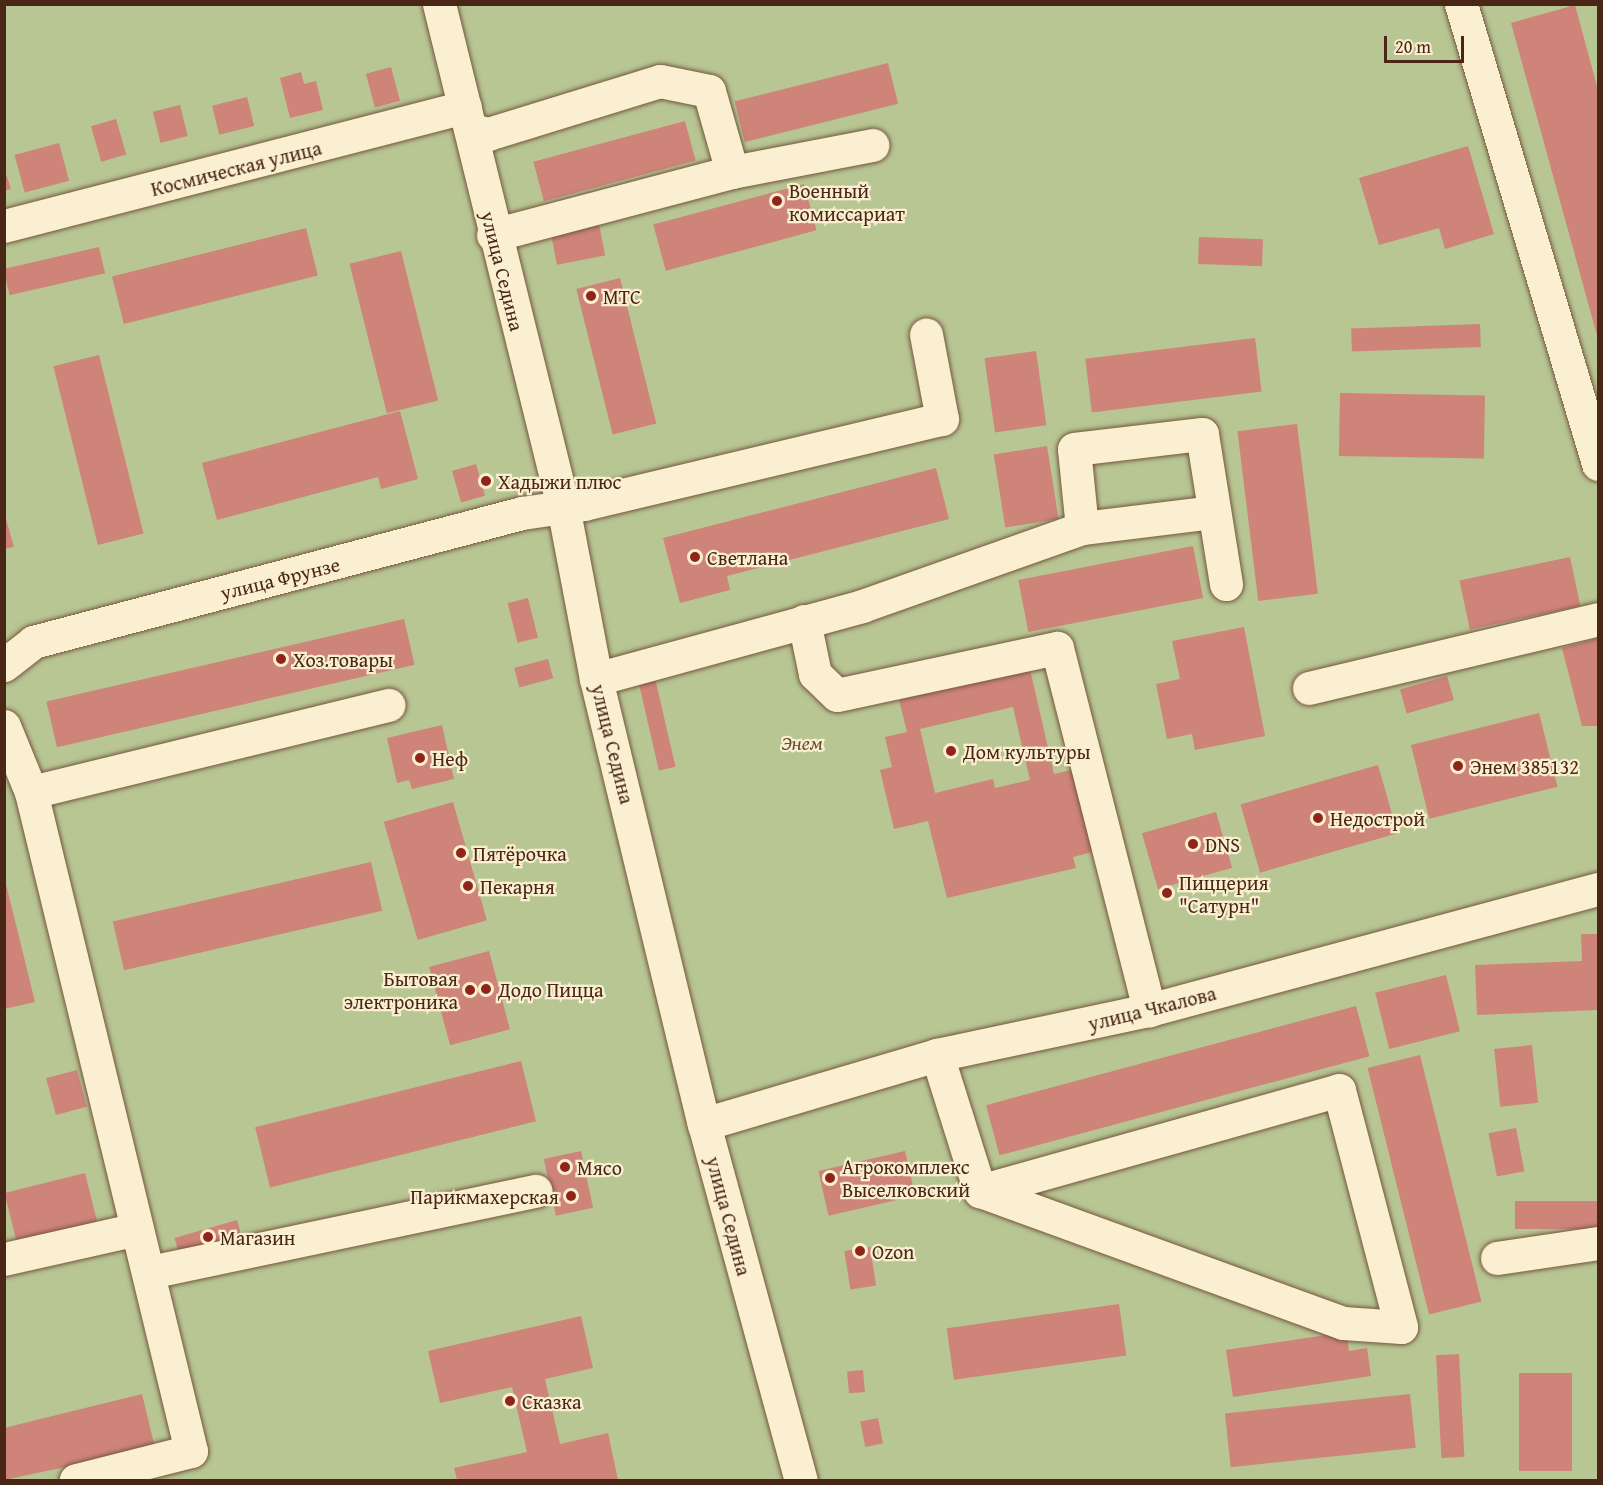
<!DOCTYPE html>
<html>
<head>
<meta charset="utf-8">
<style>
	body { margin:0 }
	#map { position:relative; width:1603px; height:1485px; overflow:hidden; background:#f8e6b7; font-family:"Gentium Book Plus",serif }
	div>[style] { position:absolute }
	.green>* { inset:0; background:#b7c693; transform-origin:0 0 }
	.building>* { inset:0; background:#ce8479; transform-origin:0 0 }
	.roads { filter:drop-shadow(0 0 2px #76563f) drop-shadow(0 0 2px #76563f) }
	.minor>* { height:33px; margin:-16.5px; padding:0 16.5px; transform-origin:16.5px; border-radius:16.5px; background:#faefd0 }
	.dots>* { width:16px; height:16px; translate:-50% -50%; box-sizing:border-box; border:3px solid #faefd0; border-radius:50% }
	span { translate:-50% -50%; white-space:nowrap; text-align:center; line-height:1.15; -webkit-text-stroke:4.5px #faefd0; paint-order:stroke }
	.street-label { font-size:20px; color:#4a2617 }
	.poi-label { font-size:20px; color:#4a2617 }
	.left { translate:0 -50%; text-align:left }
	.right { translate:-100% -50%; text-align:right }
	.park-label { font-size:20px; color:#654e36; font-style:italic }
	.frame { position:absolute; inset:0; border:6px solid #4a2617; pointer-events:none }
	.scale { position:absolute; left:1384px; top:36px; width:80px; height:27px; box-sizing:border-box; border:3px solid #4a2617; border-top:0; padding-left:8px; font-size:18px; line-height:21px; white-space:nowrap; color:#4a2617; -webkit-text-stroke:4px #faefd0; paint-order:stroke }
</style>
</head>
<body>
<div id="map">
	<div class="green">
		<div style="left:5px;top:5px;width:1593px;height:1475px"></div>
	</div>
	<div class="building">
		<div style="clip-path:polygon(1575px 5px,1598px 90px,1598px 339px,1511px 23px)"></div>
		<div style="left:888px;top:63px;width:42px;height:158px;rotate:76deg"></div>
		<div style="left:391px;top:67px;width:35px;height:26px;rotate:75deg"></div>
		<div style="clip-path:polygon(301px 72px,304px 84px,316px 81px,323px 110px,290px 118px,280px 78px)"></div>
		<div style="left:247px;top:97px;width:30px;height:36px;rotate:76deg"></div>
		<div style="left:180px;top:105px;width:32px;height:28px;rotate:76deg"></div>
		<div style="left:116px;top:119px;width:37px;height:26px;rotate:74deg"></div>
		<div style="left:685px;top:121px;width:41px;height:157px;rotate:75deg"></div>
		<div style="left:59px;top:143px;width:39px;height:46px;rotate:75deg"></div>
		<div style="clip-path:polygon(1468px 146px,1494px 234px,1445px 249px,1439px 228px,1379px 245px,1359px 178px)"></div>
		<div style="clip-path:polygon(4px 168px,11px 189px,4px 191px)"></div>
		<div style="left:804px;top:184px;width:48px;height:156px;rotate:75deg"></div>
		<div style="left:599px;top:224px;width:32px;height:49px;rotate:79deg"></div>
		<div style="left:306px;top:228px;width:49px;height:200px;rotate:76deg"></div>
		<div style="left:1199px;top:237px;width:64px;height:27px;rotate:2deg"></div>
		<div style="left:99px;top:247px;width:27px;height:98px;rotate:77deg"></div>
		<div style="left:401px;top:251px;width:154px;height:53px;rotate:76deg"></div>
		<div style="left:620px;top:278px;width:150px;height:45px;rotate:76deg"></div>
		<div style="left:1480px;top:324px;width:23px;height:129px;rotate:88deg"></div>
		<div style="left:1255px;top:338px;width:54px;height:171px;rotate:83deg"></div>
		<div style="left:1036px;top:351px;width:75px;height:52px;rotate:82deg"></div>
		<div style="left:99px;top:355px;width:184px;height:47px;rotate:76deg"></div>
		<div style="left:1340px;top:393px;width:145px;height:63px;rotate:1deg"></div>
		<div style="clip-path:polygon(400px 411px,418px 479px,381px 489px,378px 477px,217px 520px,202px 463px)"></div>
		<div style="left:1297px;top:424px;width:171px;height:60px;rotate:83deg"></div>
		<div style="left:1047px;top:446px;width:74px;height:54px;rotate:81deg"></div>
		<div style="left:476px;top:464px;width:33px;height:25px;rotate:74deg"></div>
		<div style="clip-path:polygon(936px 468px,949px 519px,727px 576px,730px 590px,680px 603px,663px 538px)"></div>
		<div style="clip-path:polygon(4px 512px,14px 547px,4px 549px)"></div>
		<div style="left:1193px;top:546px;width:53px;height:178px;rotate:79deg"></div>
		<div style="left:1570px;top:557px;width:50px;height:113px;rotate:78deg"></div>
		<div style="left:528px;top:598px;width:41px;height:21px;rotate:76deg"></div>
		<div style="left:404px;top:619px;width:47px;height:367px;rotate:77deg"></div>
		<div style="clip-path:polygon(1244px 627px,1265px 736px,1195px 750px,1192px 734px,1167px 739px,1156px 684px,1180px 679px,1172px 641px)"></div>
		<div style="clip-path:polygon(1598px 638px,1598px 726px,1582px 726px,1562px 648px)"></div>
		<div style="left:548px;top:659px;width:20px;height:35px;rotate:75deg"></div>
		<div style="clip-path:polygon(evenodd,1030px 669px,1054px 774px,1084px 767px,1104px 849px,1073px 857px,1076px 868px,947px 898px,928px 821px,894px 829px,880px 770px,892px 767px,885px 737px,907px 732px,899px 700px,1030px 669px,1013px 707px,1030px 780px,995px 788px,993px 779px,935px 793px,920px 729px,1013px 707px)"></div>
		<div style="left:1447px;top:676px;width:25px;height:49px;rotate:74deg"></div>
		<div style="left:655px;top:678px;width:91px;height:17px;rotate:77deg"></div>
		<div style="left:1539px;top:713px;width:76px;height:132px;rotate:76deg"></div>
		<div style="clip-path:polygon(442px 725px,454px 779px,412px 789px,409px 780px,397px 783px,387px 738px)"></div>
		<div style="left:1378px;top:765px;width:71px;height:143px;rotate:74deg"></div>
		<div style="left:453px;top:802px;width:123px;height:72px;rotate:74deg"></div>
		<div style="left:1216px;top:812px;width:58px;height:77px;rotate:74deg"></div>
		<div style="left:371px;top:862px;width:50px;height:265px;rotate:77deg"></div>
		<div style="clip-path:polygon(4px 876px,35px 1002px,4px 1009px)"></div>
		<div style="clip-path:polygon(1581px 934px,1598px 934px,1598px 1010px,1477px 1015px,1475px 965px,1582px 961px)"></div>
		<div style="left:489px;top:951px;width:81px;height:62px;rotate:75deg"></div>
		<div style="left:1446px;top:975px;width:58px;height:73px;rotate:76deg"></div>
		<div style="left:1356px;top:1006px;width:52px;height:383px;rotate:75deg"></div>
		<div style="left:1532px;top:1045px;width:58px;height:38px;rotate:84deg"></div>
		<div style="left:1420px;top:1055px;width:254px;height:54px;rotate:76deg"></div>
		<div style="left:521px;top:1061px;width:62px;height:274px;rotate:76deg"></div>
		<div style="left:77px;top:1070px;width:38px;height:32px;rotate:75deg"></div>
		<div style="left:1516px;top:1128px;width:44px;height:28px;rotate:79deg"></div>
		<div style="left:581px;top:1151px;width:58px;height:38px;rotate:78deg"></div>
		<div style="left:905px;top:1151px;width:46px;height:89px;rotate:77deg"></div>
		<div style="left:85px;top:1173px;width:50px;height:83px;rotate:76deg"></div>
		<div style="left:1598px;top:1201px;width:28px;height:83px;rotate:90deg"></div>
		<div style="left:237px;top:1220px;width:19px;height:65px;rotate:74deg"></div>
		<div style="left:870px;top:1247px;width:39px;height:26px;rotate:81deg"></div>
		<div style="left:1119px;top:1304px;width:52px;height:174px;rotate:82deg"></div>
		<div style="clip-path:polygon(581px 1316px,593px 1368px,545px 1379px,560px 1444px,608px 1433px,618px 1480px,457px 1480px,454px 1468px,527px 1452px,512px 1387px,440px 1403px,428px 1351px)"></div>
		<div style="clip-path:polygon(1346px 1332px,1349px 1351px,1367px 1348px,1371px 1376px,1233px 1397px,1226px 1350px)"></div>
		<div style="left:1459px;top:1354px;width:103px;height:23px;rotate:87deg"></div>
		<div style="left:863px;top:1370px;width:22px;height:16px;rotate:85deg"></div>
		<div style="left:1572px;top:1373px;width:98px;height:53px;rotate:90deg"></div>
		<div style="clip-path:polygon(142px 1394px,155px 1448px,4px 1480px,4px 1428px)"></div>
		<div style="left:1410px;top:1394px;width:54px;height:186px;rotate:84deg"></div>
		<div style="left:878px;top:1418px;width:26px;height:18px;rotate:79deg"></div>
	</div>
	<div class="roads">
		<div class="minor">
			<div style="left:439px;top:4px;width:517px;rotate:76.13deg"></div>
			<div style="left:563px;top:506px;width:176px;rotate:79.2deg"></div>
			<div style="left:596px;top:679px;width:458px;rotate:76.4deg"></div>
			<div style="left:704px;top:1124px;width:369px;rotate:74.8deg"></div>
			<div style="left:1461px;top:4px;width:480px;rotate:73.4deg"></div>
			<div style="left:470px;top:129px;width:19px;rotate:16deg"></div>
			<div style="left:488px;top:134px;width:180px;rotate:-17.1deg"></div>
			<div style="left:660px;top:81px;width:50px;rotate:11.5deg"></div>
			<div style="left:709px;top:91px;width:84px;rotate:74.1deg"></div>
			<div style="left:4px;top:226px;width:476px;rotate:-14.5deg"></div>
			<div style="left:493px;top:235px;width:247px;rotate:-14.8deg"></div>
			<div style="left:732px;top:172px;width:143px;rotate:-10.9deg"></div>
			<div style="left:1082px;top:528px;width:79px;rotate:-95.8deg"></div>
			<div style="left:1074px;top:449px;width:129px;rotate:-6.7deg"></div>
			<div style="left:1202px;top:434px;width:152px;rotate:80.9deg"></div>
			<div style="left:804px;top:621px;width:54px;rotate:78.3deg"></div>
			<div style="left:815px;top:674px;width:30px;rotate:44deg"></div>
			<div style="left:837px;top:695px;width:225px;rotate:-12.1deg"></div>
			<div style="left:1057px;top:648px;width:374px;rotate:75.7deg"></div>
			<div style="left:4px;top:665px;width:37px;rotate:-38deg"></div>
			<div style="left:33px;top:642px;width:506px;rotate:-14.78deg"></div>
			<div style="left:522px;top:513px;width:63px;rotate:-8.3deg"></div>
			<div style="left:584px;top:504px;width:368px;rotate:-13.4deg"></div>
			<div style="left:942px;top:419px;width:86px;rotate:-100.7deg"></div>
			<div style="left:596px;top:679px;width:276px;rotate:-15.3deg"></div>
			<div style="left:862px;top:606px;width:233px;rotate:-19.5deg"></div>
			<div style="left:1082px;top:528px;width:131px;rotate:-7deg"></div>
			<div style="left:1309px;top:688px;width:297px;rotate:-13.4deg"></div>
			<div style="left:4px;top:726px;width:71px;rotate:67.8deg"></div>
			<div style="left:31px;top:792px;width:678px;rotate:76.35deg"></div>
			<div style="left:191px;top:1451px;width:119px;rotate:165.8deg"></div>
			<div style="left:31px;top:792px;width:368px;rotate:-13.7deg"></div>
			<div style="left:937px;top:1055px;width:143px;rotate:72.5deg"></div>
			<div style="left:1339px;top:1090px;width:245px;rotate:75.3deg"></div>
			<div style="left:1401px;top:1327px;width:58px;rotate:-176.1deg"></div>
			<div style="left:1343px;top:1323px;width:386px;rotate:-160deg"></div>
			<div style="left:980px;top:1191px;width:373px;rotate:-15.7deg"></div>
			<div style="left:704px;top:1124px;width:243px;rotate:-16.5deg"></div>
			<div style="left:937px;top:1055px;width:217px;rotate:-12deg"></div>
			<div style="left:1149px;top:1010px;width:465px;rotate:-15.1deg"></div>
			<div style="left:1497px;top:1258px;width:102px;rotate:-8.4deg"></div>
			<div style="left:4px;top:1259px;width:136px;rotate:-12.7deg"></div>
			<div style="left:150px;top:1272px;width:394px;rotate:-11.9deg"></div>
		</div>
	</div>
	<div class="dots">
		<div style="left:777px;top:201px;background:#8f2418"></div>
		<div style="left:591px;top:296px;background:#8f2418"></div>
		<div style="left:486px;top:481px;background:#8f2418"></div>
		<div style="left:695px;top:557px;background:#8f2418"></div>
		<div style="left:281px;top:659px;background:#8f2418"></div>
		<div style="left:951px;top:751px;background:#8f2418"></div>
		<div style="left:420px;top:758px;background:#8f2418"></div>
		<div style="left:1458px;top:766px;background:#8f2418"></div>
		<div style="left:1318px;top:818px;background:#8f2418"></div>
		<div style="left:1193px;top:844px;background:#8f2418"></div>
		<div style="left:461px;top:853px;background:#8f2418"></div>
		<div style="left:468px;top:886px;background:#8f2418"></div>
		<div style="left:1167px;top:893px;background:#8f2418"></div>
		<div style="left:486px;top:989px;background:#8f2418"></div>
		<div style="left:470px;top:990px;background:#8f2418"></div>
		<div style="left:565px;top:1167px;background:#8f2418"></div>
		<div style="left:830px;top:1178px;background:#8f2418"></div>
		<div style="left:571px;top:1196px;background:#8f2418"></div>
		<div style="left:208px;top:1237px;background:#8f2418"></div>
		<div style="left:860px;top:1251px;background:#8f2418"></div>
		<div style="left:510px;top:1401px;background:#8f2418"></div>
	</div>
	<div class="street-label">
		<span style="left:236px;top:168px;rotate:-14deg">Космическая улица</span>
		<span style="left:503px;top:271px;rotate:76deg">улица Седина</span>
		<span style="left:280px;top:578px;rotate:-14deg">улица Фрунзе</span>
		<span style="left:613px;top:744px;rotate:76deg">улица Седина</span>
		<span style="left:1152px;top:1008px;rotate:-14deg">улица Чкалова</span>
		<span style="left:729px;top:1216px;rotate:75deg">улица Седина</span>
	</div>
	<div class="poi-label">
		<span class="left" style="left:789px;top:202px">Военный<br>комиссариат</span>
		<span class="left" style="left:603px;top:296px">МТС</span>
		<span class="left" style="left:498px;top:481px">Хадыжи плюс</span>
		<span class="left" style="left:707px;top:557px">Светлана</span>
		<span class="left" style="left:293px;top:659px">Хоз.товары</span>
		<span class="left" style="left:963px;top:751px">Дом культуры</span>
		<span class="left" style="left:432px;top:758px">Неф</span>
		<span class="left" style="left:1470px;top:766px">Энем 385132</span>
		<span class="left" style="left:1330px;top:818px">Недострой</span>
		<span class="left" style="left:1205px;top:844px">DNS</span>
		<span class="left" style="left:473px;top:853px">Пятёрочка</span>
		<span class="left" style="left:1179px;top:894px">Пиццерия<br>"Сатурн"</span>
		<span class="left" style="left:480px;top:886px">Пекарня</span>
		<span class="right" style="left:458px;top:990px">Бытовая<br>электроника</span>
		<span class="left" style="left:498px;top:989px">Додо Пицца</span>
		<span class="left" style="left:842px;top:1178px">Агрокомплекс<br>Выселковский</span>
		<span class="left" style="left:577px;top:1167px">Мясо</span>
		<span class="right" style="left:559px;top:1196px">Парикмахерская</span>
		<span class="left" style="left:220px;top:1237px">Магазин</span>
		<span class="left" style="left:872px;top:1251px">Ozon</span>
		<span class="left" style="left:522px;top:1401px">Сказка</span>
	</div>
	<div class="park-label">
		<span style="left:802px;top:742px">Энем</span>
	</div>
	<div class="frame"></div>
	<div class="scale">20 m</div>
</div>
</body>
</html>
